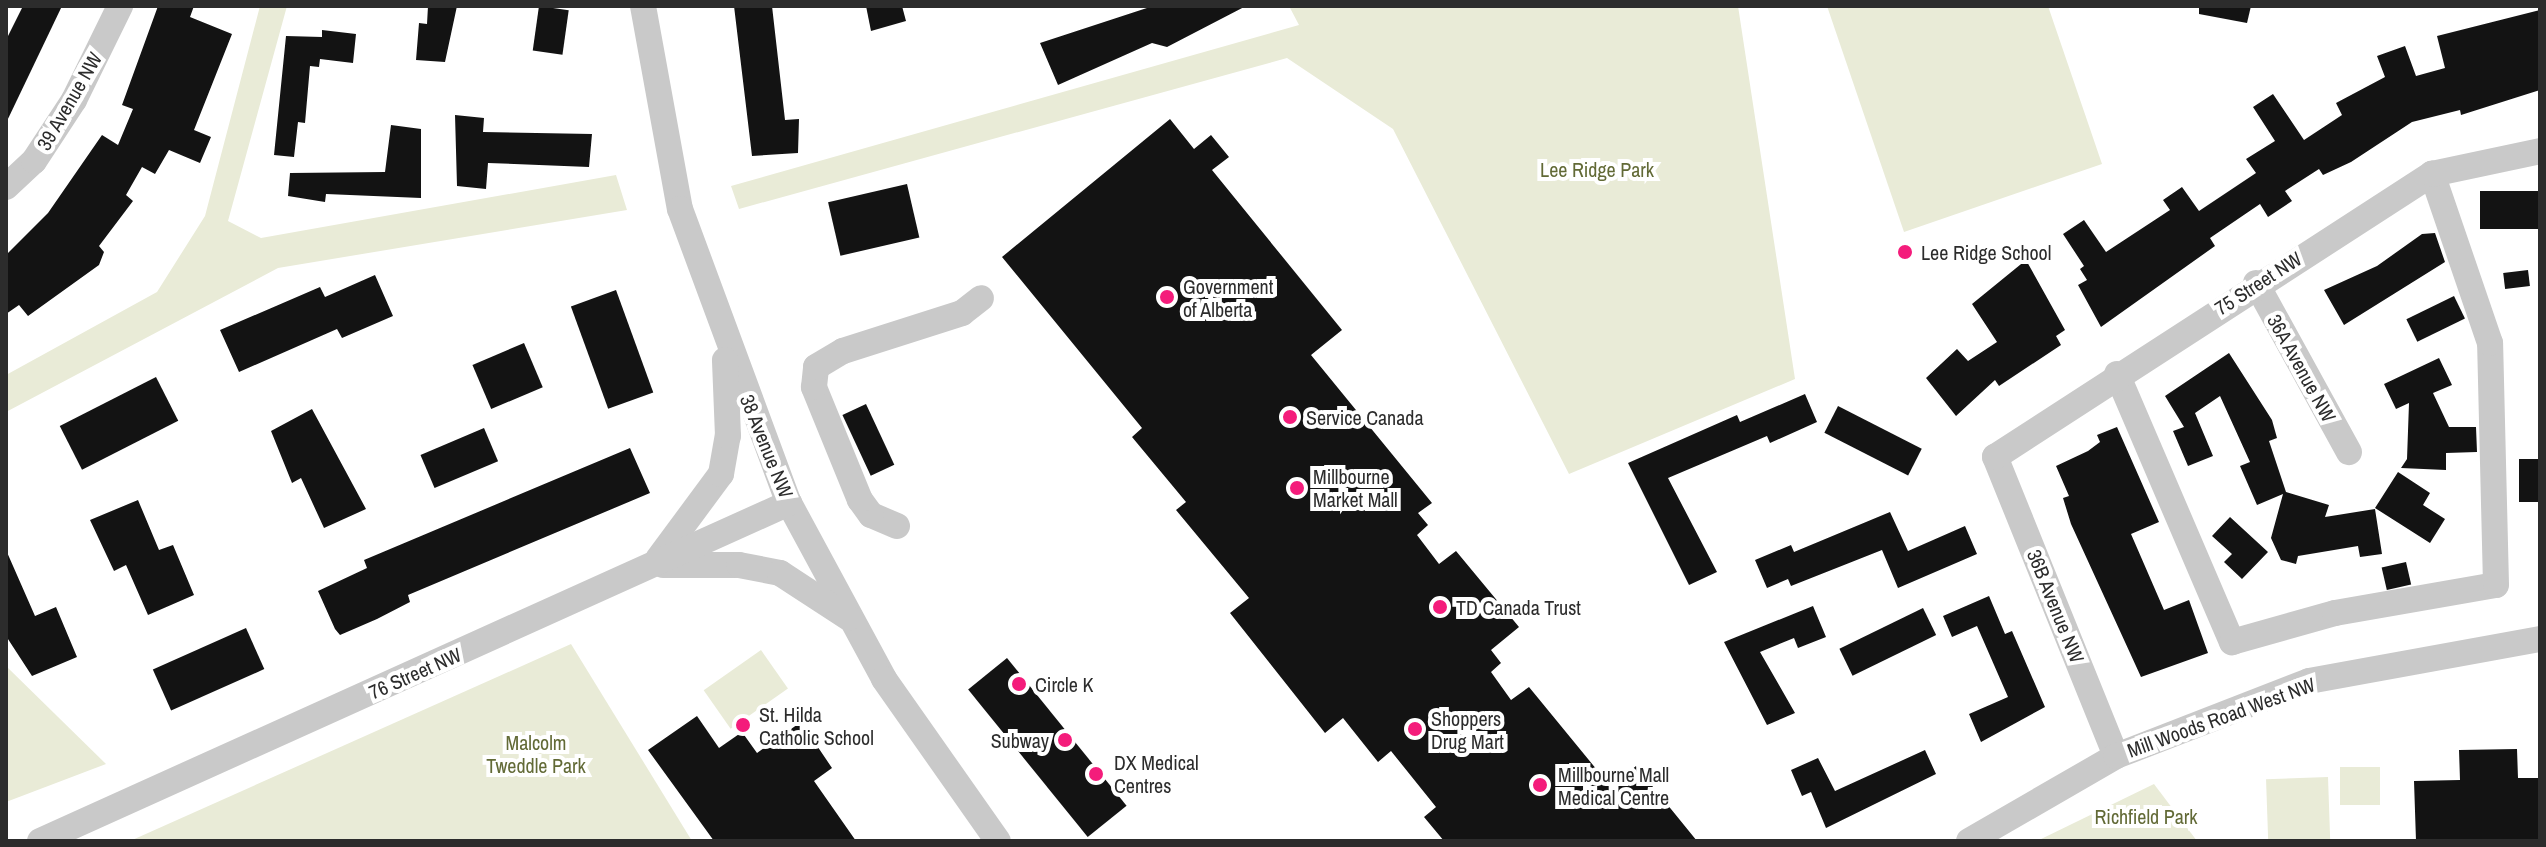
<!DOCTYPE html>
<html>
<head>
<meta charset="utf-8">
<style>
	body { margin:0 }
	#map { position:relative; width:2546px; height:847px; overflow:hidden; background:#fff; font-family:"Archivo Narrow",sans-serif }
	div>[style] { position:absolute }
	.green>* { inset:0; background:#e9ebd7; transform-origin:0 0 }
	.building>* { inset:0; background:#131313; transform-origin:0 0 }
	.minor>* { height:26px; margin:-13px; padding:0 13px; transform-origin:13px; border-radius:13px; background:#c9c9c9 }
	.dots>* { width:22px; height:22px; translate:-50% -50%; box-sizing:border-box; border:4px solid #fff; border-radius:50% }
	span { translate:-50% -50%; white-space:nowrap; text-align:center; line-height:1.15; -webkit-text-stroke:8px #fff; paint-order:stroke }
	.street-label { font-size:20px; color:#2c2c2c }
	.park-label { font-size:20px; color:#626a36 }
	.poi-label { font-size:20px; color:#2c2c2c }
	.left { translate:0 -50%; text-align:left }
	.right { translate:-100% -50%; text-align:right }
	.frame { position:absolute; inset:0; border:8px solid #2c2c2c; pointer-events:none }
</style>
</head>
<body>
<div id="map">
	<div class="green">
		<div style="clip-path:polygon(260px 6px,287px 6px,228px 221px,261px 238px,616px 175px,627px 210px,278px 268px,6px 412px,6px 375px,157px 292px,205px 216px)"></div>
		<div style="clip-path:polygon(1289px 6px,1738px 6px,1795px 379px,1569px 474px,1393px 129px,1287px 58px,739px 209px,731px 186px,1299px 25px)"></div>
		<div style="clip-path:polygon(1827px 6px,2048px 6px,2102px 164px,1904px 232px)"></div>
		<div style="clip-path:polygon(571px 644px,692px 841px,130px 841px)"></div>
		<div style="left:761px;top:650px;width:47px;height:70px;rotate:55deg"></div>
		<div style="clip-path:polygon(6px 666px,106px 764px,6px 802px)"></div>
		<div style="left:2340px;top:767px;width:40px;height:38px"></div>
		<div style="left:2328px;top:777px;width:64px;height:62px;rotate:88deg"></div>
		<div style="clip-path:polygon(2154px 784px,2197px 841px,2037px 841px)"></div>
	</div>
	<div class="building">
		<div style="clip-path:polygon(23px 6px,62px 6px,6px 123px,6px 40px)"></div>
		<div style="clip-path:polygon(158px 6px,194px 6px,190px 17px,232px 34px,194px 130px,211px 137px,200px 163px,169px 150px,155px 174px,142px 167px,126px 195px,133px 201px,99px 246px,104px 252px,99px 265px,28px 316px,19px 305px,6px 314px,6px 255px,48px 213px,102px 135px,118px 145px,133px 109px,122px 105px)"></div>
		<div style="clip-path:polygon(428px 6px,457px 6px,445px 62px,416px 60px,419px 23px,427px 24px)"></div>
		<div style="left:539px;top:6px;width:30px;height:45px;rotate:8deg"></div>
		<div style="clip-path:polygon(734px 6px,772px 6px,785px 120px,799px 119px,798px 153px,752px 156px)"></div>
		<div style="clip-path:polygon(866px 6px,902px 6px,906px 21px,871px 31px)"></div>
		<div style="clip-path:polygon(1153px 6px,1246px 6px,1167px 47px,1152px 43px,1058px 85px,1040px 43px)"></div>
		<div style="clip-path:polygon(2199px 6px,2251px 6px,2247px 23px,2199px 14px)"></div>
		<div style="clip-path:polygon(2540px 10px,2540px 90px,2461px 115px,2460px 110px,2412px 122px,2351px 162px,2323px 175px,2319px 169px,2285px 191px,2292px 201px,2268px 217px,2260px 204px,2210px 238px,2215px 246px,2101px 327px,2078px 285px,2087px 280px,2080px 269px,2084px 266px,2063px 234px,2084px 220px,2106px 252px,2170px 210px,2163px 200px,2182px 187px,2199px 211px,2256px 173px,2246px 159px,2275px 141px,2253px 107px,2273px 94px,2304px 140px,2342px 115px,2336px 103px,2385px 77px,2377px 56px,2405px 46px,2416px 76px,2445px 68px,2437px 36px)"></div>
		<div style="clip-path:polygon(322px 30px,356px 34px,353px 63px,320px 59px,319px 67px,310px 66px,305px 123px,298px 122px,294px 157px,274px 155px,286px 36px,322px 37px)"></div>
		<div style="clip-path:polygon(455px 115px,484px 118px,483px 132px,592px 134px,589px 167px,488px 163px,486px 189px,457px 186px)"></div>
		<div style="clip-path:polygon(1170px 119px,1194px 149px,1211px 135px,1229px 157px,1212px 170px,1342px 330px,1311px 355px,1432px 503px,1418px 513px,1428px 525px,1417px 535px,1439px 564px,1456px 551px,1519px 627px,1491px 650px,1501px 663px,1491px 672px,1511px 700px,1529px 687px,1611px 787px,1636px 766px,1697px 841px,1444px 841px,1424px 817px,1436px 807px,1391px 751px,1378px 762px,1343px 718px,1325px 733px,1230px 613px,1249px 598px,1176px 510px,1186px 502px,1132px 437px,1142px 428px,1002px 257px)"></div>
		<div style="clip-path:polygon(391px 125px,421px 129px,421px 198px,326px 194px,325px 202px,288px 196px,290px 173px,385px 172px)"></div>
		<div style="left:907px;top:184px;width:55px;height:81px;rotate:77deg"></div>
		<div style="left:2540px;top:191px;width:38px;height:60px;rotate:90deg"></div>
		<div style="clip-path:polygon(2435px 233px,2445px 262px,2344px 325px,2324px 290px,2377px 266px,2422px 234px)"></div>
		<div style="clip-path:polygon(2026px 260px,2065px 330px,2056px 336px,2061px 345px,1999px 386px,1995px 380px,1956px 416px,1926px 378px,1957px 349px,1968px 361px,1997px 342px,1972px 304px)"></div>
		<div style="left:2528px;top:270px;width:16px;height:25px;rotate:83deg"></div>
		<div style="clip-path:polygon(375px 275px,393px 316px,342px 338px,337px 329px,239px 372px,220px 330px,320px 287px,325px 297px)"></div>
		<div style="left:616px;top:290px;width:109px;height:48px;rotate:70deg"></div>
		<div style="left:2454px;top:296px;width:25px;height:53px;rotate:64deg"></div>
		<div style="left:524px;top:343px;width:48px;height:56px;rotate:67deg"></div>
		<div style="clip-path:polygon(2229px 353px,2272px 420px,2277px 438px,2269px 441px,2286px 492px,2329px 505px,2325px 517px,2375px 509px,2382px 554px,2360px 557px,2358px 546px,2298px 556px,2296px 564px,2281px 560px,2271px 538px,2283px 494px,2257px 505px,2240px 466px,2250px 462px,2220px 396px,2195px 413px,2213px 456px,2188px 466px,2173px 431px,2184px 427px,2165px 396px)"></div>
		<div style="clip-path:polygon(2439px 358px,2452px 385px,2433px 393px,2449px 427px,2476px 427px,2477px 452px,2446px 453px,2446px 470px,2401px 468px,2407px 459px,2409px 403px,2396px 409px,2384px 384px)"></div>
		<div style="left:156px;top:377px;width:49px;height:108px;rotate:63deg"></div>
		<div style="clip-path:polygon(1805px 394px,1817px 422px,1770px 443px,1767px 436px,1668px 478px,1717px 572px,1689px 585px,1628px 463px,1737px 415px,1740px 422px)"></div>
		<div style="left:866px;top:404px;width:67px;height:26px;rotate:65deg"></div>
		<div style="left:1838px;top:406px;width:94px;height:30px;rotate:27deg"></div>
		<div style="clip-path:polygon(312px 409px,366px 509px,324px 528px,301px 478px,292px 483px,271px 431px)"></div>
		<div style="clip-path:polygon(2117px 427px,2159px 522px,2131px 534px,2164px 610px,2189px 600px,2208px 653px,2141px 677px,2071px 524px,2063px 498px,2069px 496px,2056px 466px,2088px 451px,2100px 442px,2097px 435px)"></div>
		<div style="left:484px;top:428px;width:36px;height:69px;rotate:67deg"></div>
		<div style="clip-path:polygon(630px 448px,650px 493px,408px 595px,410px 602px,377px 619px,340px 635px,335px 629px,318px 591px,367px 568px,364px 560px)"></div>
		<div style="left:2540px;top:459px;width:43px;height:21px;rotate:90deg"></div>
		<div style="clip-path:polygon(2398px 472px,2430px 493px,2423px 505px,2445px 519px,2430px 543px,2375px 508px)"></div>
		<div style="clip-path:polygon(138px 500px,159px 550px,173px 545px,194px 595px,148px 615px,126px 565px,114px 571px,90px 520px)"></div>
		<div style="clip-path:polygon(1890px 512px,1908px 551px,1965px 526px,1977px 554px,1898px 588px,1882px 550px,1791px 586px,1788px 579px,1767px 588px,1755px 560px,1791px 545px,1794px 552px)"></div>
		<div style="clip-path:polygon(2230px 517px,2268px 552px,2242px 579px,2224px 562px,2232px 554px,2212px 536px)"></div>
		<div style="clip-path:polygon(6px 550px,35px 616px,56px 607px,77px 657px,32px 676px,6px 636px)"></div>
		<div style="left:2406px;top:562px;width:23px;height:25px;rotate:77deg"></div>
		<div style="clip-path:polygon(1989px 596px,2005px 634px,2012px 631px,2045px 707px,1981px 742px,1969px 714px,2008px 697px,1977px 626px,1952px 637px,1943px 616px)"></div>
		<div style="clip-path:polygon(1813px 606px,1826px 637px,1798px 648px,1794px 638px,1760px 652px,1795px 713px,1767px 725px,1724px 642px)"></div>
		<div style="left:1923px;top:608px;width:30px;height:93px;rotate:64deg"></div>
		<div style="left:246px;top:628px;width:45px;height:102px;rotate:66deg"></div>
		<div style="left:1007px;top:658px;width:190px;height:50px;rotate:51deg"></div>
		<div style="clip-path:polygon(697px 716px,719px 748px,742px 732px,757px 753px,801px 722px,832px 768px,814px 781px,856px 841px,714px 841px,648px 750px)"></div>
		<div style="clip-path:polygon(2517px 749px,2518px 778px,2540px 778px,2540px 841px,2416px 841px,2414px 781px,2460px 780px,2459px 750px)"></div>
		<div style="clip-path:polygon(1925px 750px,1936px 774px,1826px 828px,1811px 792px,1802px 796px,1791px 770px,1818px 758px,1835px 791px)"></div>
	</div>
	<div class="minor">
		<div style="left:643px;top:6px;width:206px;rotate:79.7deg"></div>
		<div style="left:680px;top:209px;width:314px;rotate:69.7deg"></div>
		<div style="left:789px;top:503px;width:200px;rotate:61.6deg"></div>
		<div style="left:884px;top:679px;width:198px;rotate:54.9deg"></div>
		<div style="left:6px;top:187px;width:38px;rotate:-43deg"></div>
		<div style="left:34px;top:161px;width:73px;rotate:-56.7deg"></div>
		<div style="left:74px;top:100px;width:105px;rotate:-63.9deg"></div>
		<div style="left:2256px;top:283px;width:193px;rotate:61.2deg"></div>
		<div style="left:2117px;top:374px;width:292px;rotate:66.8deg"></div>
		<div style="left:2232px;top:642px;width:107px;rotate:-15.7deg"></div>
		<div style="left:2335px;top:613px;width:163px;rotate:-9.9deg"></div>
		<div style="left:2496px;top:585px;width:242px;rotate:-91.4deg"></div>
		<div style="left:2490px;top:343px;width:179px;rotate:-108.9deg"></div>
		<div style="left:897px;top:526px;width:28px;rotate:-157deg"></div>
		<div style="left:871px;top:515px;width:19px;rotate:-126deg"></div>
		<div style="left:860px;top:500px;width:122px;rotate:-112.2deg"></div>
		<div style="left:814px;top:387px;width:20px;rotate:-84deg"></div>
		<div style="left:816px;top:367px;width:31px;rotate:-31deg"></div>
		<div style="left:843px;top:351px;width:125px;rotate:-17.7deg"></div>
		<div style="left:962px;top:313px;width:24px;rotate:-38deg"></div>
		<div style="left:658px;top:559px;width:106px;rotate:-53.5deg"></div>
		<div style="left:721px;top:474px;width:39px;rotate:-80deg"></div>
		<div style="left:728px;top:436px;width:76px;rotate:-92.3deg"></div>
		<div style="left:663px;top:565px;width:76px"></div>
		<div style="left:739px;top:565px;width:42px;rotate:11deg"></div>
		<div style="left:780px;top:573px;width:82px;rotate:33.1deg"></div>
		<div style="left:2116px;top:756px;width:323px;rotate:-112deg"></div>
		<div style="left:1995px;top:457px;width:521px;rotate:-32.93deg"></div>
		<div style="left:2432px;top:174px;width:110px;rotate:-12deg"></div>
		<div style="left:40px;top:841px;width:822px;rotate:-24.29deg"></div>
		<div style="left:1969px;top:841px;width:170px;rotate:-30deg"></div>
		<div style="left:2116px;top:756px;width:207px;rotate:-21.2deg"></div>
		<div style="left:2309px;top:681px;width:235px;rotate:-10.3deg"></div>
	</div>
	<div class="dots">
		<div style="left:1905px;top:252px;background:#f41c7b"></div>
		<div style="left:1167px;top:297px;background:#f41c7b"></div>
		<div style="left:1290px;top:417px;background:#f41c7b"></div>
		<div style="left:1297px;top:488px;background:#f41c7b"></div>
		<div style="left:1440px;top:607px;background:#f41c7b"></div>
		<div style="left:1019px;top:684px;background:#f41c7b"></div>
		<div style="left:743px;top:725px;background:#f41c7b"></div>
		<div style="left:1415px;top:729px;background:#f41c7b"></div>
		<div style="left:1065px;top:740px;background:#f41c7b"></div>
		<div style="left:1096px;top:774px;background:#f41c7b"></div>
		<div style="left:1540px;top:785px;background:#f41c7b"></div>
	</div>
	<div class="street-label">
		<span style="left:69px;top:101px;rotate:-60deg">39 Avenue NW</span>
		<span style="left:2258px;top:283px;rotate:-33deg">75 Street NW</span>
		<span style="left:2302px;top:368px;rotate:61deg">36A Avenue NW</span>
		<span style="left:767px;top:446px;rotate:68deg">38 Avenue NW</span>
		<span style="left:2056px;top:606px;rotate:68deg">36B Avenue NW</span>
		<span style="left:415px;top:673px;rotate:-24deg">76 Street NW</span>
		<span style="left:2221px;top:717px;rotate:-20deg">Mill Woods Road West NW</span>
	</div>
	<div class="park-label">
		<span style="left:1597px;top:169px">Lee Ridge Park</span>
		<span style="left:536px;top:754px">Malcolm<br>Tweddle Park</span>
		<span style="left:2146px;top:816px">Richfield Park</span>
	</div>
	<div class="poi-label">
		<span class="left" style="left:1921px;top:252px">Lee Ridge School</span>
		<span class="left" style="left:1183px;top:298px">Government<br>of Alberta</span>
		<span class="left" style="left:1306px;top:417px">Service Canada</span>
		<span class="left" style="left:1313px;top:488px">Millbourne<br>Market Mall</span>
		<span class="left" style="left:1456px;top:607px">TD Canada Trust</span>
		<span class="left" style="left:1035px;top:684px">Circle K</span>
		<span class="left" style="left:759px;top:726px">St. Hilda<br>Catholic School</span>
		<span class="left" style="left:1431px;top:730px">Shoppers<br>Drug Mart</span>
		<span class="right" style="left:1049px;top:740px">Subway</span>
		<span class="left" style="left:1114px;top:774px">DX Medical<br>Centres</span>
		<span class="left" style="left:1558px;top:786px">Millbourne Mall<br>Medical Centre</span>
	</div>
	<div class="frame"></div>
</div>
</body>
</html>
